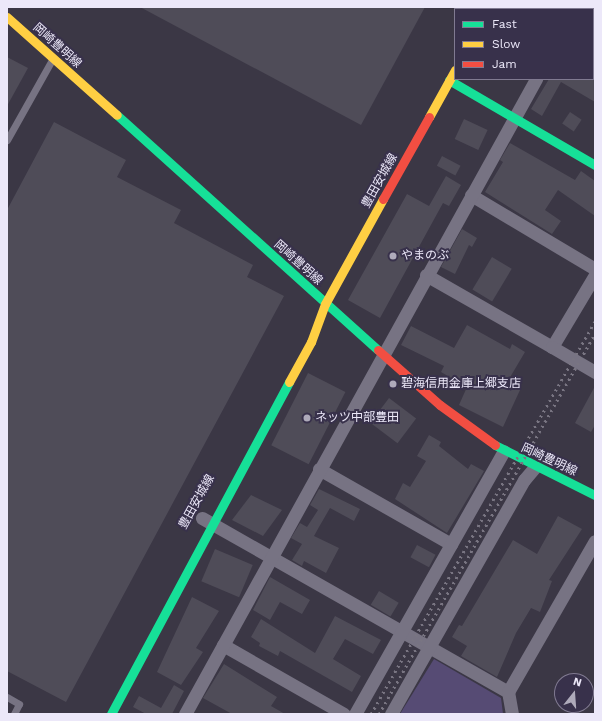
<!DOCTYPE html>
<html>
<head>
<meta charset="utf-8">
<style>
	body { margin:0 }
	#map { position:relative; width:602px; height:721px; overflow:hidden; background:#3b3745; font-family:"Work Sans","Noto Sans JP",sans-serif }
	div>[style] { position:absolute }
	.green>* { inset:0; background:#564b74 }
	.building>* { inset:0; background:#4f4c58; transform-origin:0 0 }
	.lane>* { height:7px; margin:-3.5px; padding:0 3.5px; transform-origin:3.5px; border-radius:3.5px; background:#777383 }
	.street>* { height:13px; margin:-6.5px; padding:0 6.5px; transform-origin:6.5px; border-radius:6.5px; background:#777383 }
	.fast>* { height:9px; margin:-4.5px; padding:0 4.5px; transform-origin:4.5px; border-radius:4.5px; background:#16e098 }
	.slow>* { height:9px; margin:-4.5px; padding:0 4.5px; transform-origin:4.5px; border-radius:4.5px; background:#ffcf43 }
	.jam>* { height:9px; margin:-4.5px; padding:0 4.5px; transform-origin:4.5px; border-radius:4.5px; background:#f24e42 }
	.rail>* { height:3px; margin-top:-1.5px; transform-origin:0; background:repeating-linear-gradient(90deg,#797582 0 2px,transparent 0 6px) }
	.dots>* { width:11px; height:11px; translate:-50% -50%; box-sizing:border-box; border:2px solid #38314b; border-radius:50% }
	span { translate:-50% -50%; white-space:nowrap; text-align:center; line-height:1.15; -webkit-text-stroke:4px #38314b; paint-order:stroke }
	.street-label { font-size:12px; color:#ece8f9 }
	.poi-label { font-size:12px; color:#ece8f9 }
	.left { translate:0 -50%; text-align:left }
	.frame { position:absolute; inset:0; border:8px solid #ece8f9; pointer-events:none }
	.legend { position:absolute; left:454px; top:8px; width:140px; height:72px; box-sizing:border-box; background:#38314b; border:1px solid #807a91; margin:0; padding:5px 7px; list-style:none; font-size:12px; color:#ece8f9 }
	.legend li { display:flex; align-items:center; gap:8px; height:20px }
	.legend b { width:20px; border:1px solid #807a91 }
	.north { position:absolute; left:554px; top:673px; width:40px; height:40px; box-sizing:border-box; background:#38314b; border:1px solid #807a91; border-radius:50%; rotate:17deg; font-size:11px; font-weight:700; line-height:16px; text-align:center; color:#ece8f9 }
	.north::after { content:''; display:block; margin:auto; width:14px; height:18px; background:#aeaaba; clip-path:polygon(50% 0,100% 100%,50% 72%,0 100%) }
</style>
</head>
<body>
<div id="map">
	<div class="green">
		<div style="clip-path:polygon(434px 659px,501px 698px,503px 714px,400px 714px)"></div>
	</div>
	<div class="building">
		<div style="clip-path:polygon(140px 7px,425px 7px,361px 125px)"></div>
		<div style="clip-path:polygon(7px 57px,28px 68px,7px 106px)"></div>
		<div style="clip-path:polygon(549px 79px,595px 79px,595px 102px,561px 82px,542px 116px,531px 109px)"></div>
		<div style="left:570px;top:112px;width:14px;height:14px;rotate:34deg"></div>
		<div style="left:464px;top:119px;width:26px;height:22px;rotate:25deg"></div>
		<div style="clip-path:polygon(54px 122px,126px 160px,117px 177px,181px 210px,174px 223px,253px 265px,247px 277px,284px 296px,66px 702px,7px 671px,7px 210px)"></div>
		<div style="clip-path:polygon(510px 143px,575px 180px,581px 171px,595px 181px,595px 216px,558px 190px,545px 210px,561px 221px,552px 234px,485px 192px,503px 162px,500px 160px)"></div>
		<div style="left:442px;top:156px;width:21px;height:11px;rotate:28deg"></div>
		<div style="clip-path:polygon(446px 176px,461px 185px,449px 206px,443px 203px,380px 318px,348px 300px,407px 194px,429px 206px)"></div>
		<div style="clip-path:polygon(462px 229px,477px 238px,472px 247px,469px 245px,455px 274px,441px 267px)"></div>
		<div style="left:492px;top:257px;width:23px;height:38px;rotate:31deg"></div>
		<div style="clip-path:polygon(467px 325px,510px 349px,512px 344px,525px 352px,506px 384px,520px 390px,503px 427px,459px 405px,467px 387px,441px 372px,444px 366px,401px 345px,411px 326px,454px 348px)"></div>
		<div style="left:308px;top:373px;width:42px;height:81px;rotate:27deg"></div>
		<div style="clip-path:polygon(595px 386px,595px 425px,591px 432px,575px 423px)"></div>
		<div style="left:389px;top:398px;width:34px;height:31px;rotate:37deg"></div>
		<div style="clip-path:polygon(429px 435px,441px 442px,439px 446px,468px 469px,471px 464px,484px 471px,447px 533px,395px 499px,403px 483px,410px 487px,426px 461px,417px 456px)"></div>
		<div style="clip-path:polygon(319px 489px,360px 509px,354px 521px,330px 508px,319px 527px,314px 536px,339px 548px,326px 573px,304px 561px,302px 566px,292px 560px,302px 544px,291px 538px,300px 523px,307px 527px,318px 510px,310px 505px)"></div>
		<div style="clip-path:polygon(251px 495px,282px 510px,263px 536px,232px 520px)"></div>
		<div style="clip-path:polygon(558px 516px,582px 529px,549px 580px,552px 581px,540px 612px,531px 608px,516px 633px,497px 677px,461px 656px,467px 646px,452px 637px,459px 625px,462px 626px,513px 540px,537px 554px)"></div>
		<div style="left:417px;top:545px;width:21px;height:14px;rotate:28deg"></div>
		<div style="left:215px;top:549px;width:41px;height:35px;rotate:23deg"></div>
		<div style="clip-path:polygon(270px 577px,310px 600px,302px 614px,280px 602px,270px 620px,253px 610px)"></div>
		<div style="left:379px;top:591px;width:23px;height:16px;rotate:31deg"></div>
		<div style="clip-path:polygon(192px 597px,219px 611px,196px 648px,203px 652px,181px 685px,157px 672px)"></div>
		<div style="clip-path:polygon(335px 616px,381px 640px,373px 654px,345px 639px,333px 659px,361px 676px,352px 692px,280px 651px,278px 656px,259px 646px,260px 643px,251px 637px,261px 619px,315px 653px)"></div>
		<div style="clip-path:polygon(224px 664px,277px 697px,271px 706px,285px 714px,232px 714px,203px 698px)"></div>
		<div style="clip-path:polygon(174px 685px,184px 691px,172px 714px,146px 714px,133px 707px,139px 696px,161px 708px)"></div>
	</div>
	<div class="lane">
		<div style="left:7px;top:140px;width:94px;rotate:-60.7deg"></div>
		<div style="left:7px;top:697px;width:14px;rotate:30deg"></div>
		<div style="left:19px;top:704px;width:11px;rotate:117deg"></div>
	</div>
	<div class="street">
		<div style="left:574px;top:9px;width:3px;rotate:-45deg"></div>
		<div style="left:593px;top:51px;width:2px;rotate:27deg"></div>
		<div style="left:471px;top:195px;width:144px;rotate:30.8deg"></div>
		<div style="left:426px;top:275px;width:145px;rotate:29.7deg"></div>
		<div style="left:552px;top:347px;width:84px;rotate:-59.2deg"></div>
		<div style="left:552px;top:347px;width:50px;rotate:30.2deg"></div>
		<div style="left:319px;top:469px;width:152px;rotate:29.6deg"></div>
		<div style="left:202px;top:518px;width:352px;rotate:29.6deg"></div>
		<div style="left:223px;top:645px;width:139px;rotate:29.7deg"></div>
		<div style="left:185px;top:714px;width:726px;rotate:-61.07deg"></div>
		<div style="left:355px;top:714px;width:302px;rotate:-60.5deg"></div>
		<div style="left:391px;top:714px;width:269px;rotate:-60.4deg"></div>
		<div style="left:524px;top:480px;width:17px;rotate:-50deg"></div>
		<div style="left:512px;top:714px;width:22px;rotate:-100deg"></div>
		<div style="left:508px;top:692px;width:174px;rotate:-60.1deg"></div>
	</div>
	<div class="fast">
		<div style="left:490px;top:9px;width:2px;rotate:-63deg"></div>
		<div style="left:449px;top:80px;width:169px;rotate:30.2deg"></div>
		<div style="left:117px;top:115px;width:351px;rotate:42deg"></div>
		<div style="left:495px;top:445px;width:112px;rotate:26.6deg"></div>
		<div style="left:111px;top:714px;width:377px;rotate:-61.8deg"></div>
	</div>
	<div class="slow">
		<div style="left:7px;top:17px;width:147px;rotate:41.7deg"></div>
		<div style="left:429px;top:117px;width:54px;rotate:-61deg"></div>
		<div style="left:289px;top:382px;width:46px;rotate:-61.2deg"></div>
		<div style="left:311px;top:342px;width:40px;rotate:-69.8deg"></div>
		<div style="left:325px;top:304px;width:120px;rotate:-61.1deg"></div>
	</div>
	<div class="jam">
		<div style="left:383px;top:199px;width:94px;rotate:-60.7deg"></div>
		<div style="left:378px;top:350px;width:83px;rotate:41.6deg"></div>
		<div style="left:440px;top:405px;width:68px;rotate:36deg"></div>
	</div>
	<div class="rail">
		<div style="left:371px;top:714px;width:452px;rotate:-60.3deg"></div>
		<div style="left:379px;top:714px;width:437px;rotate:-60.4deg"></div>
	</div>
	<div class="dots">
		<div style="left:393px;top:256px;background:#aeaaba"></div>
		<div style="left:393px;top:384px;background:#aeaaba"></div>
		<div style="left:307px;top:418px;background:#aeaaba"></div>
	</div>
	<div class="street-label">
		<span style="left:57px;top:46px;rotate:42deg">岡崎豊明線</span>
		<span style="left:380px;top:181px;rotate:-61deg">豊田安城線</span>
		<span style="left:298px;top:263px;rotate:42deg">岡崎豊明線</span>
		<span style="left:549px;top:460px;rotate:25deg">岡崎豊明線</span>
		<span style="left:197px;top:502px;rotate:-61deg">豊田安城線</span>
	</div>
	<div class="poi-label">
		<span class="left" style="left:401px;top:256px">やまのぶ</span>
		<span class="left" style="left:401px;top:384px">碧海信用金庫上郷支店</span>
		<span class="left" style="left:315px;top:418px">ネッツ中部豊田</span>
	</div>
	<div class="frame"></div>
	<ul class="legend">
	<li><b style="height:5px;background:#16e098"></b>Fast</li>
	<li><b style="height:5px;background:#ffcf43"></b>Slow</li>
	<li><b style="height:5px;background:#f24e42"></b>Jam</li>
	</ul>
	<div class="north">N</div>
</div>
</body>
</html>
